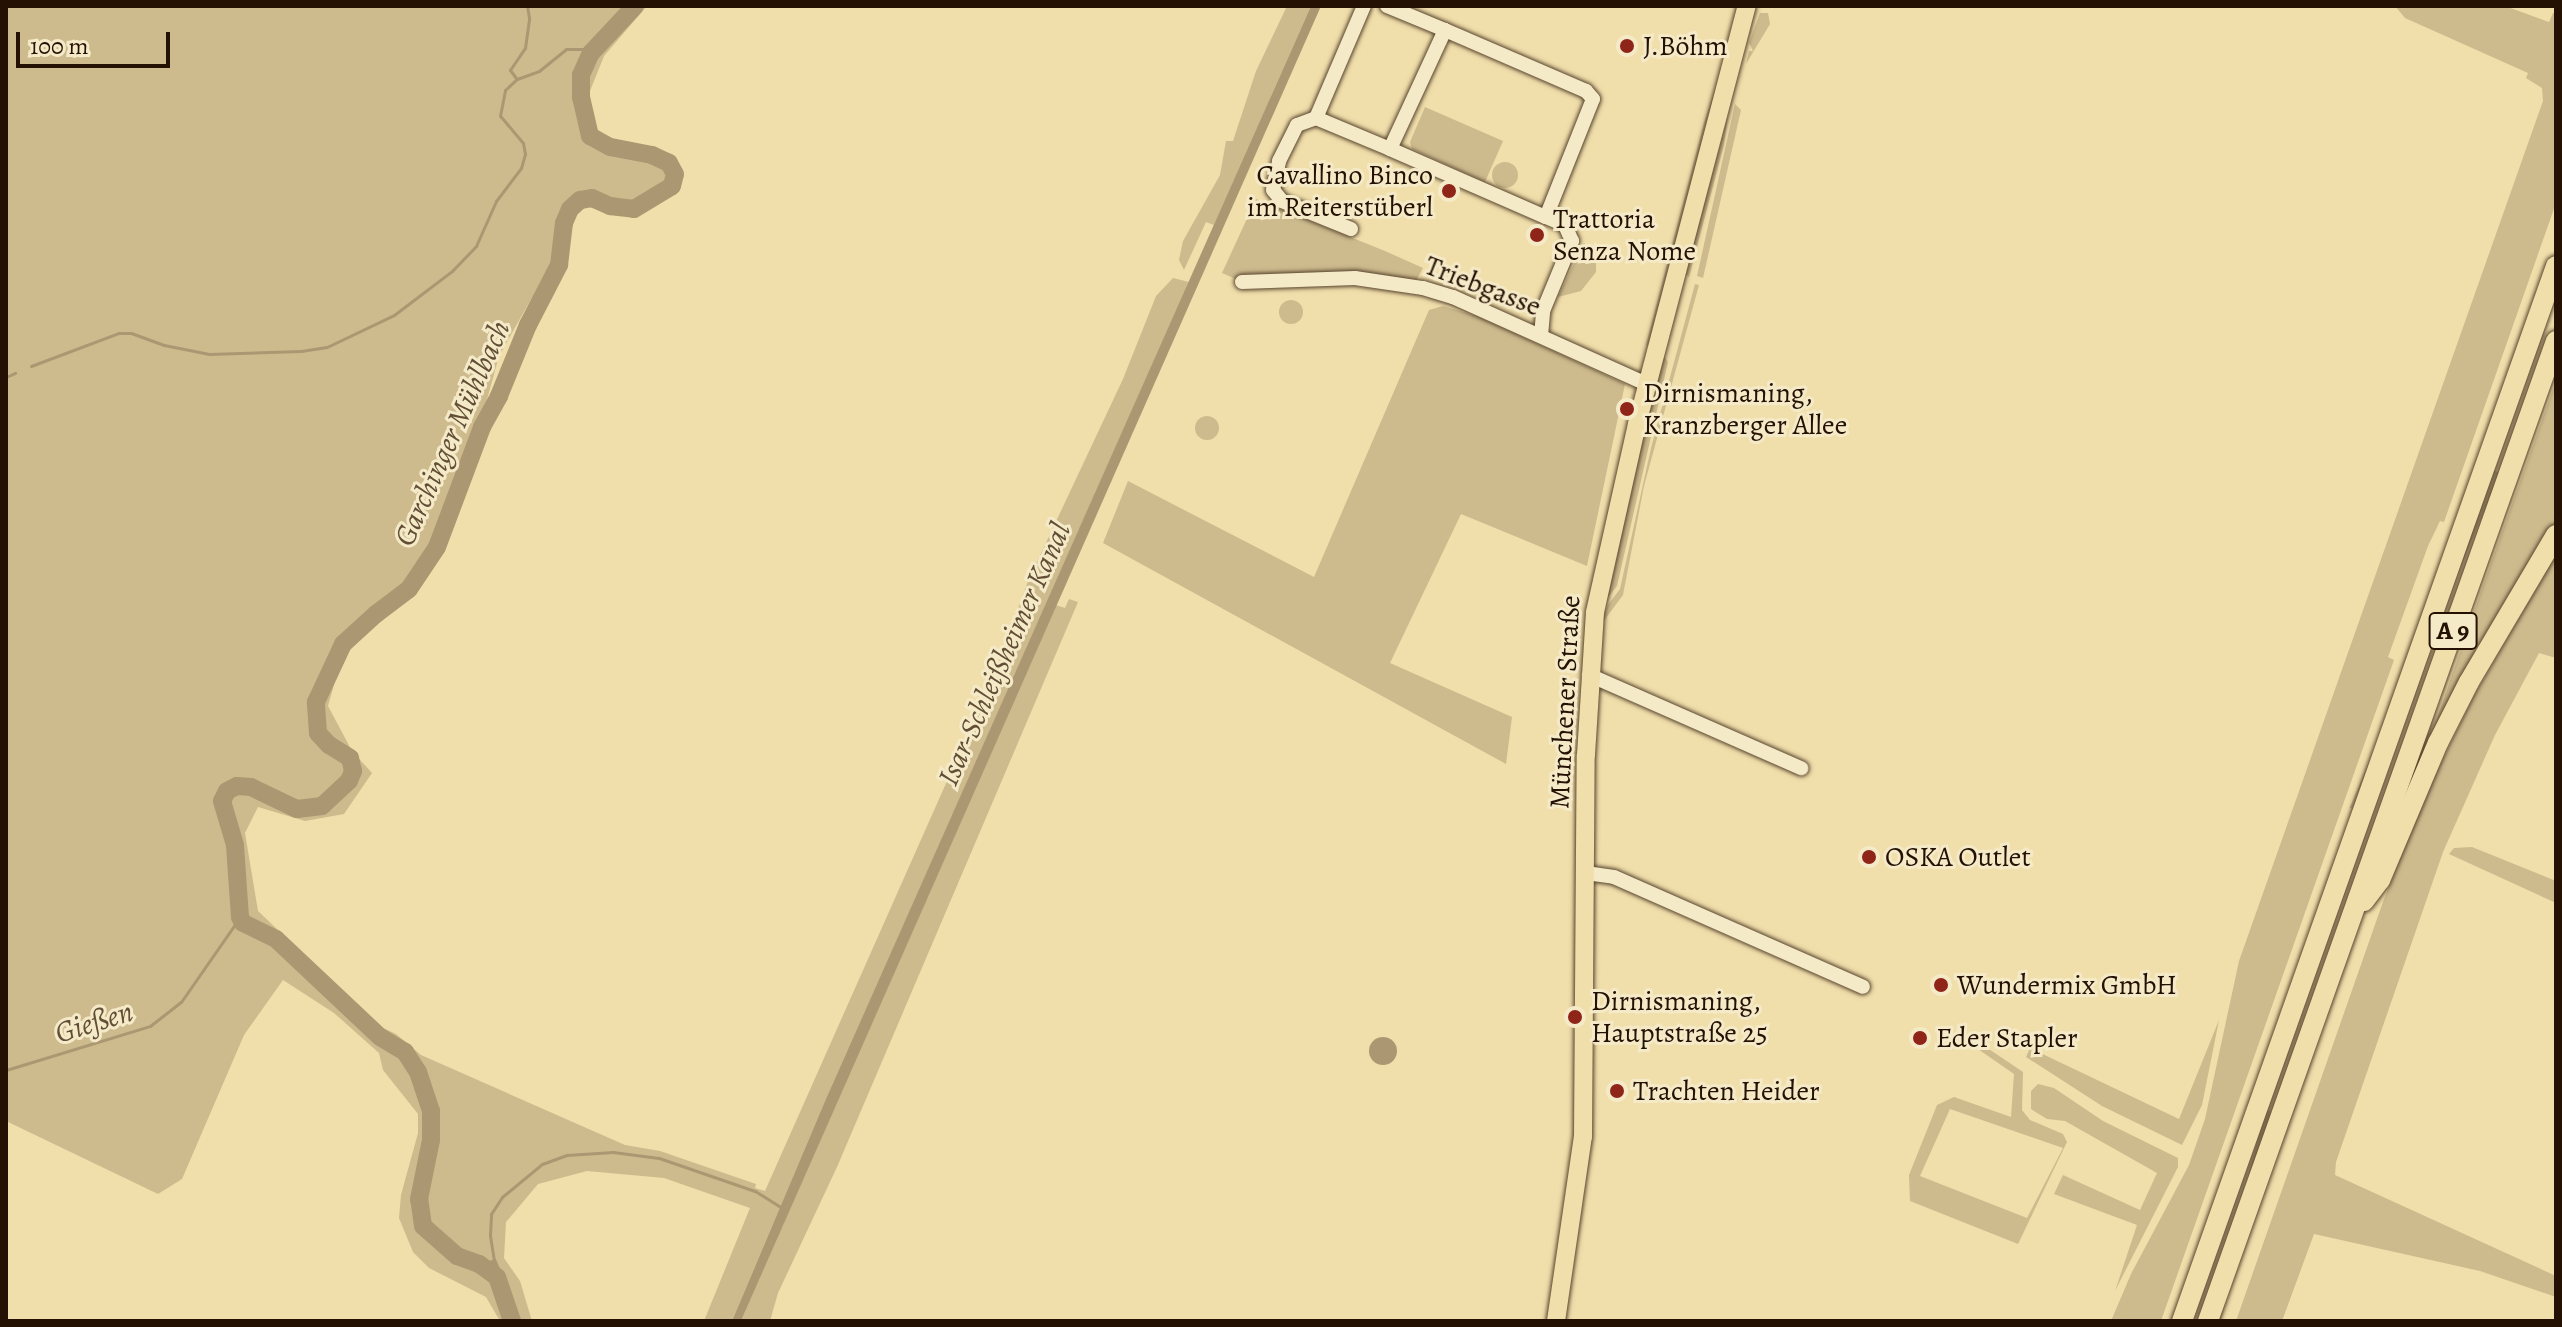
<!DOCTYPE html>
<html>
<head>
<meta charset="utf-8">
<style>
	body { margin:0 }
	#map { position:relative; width:2562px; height:1327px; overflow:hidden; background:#f0deab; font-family:Alegreya,serif }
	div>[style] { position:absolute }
	.green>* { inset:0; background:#cdbb8e; transform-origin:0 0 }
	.round { border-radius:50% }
	.water>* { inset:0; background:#ab9872 }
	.stream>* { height:3px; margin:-1.5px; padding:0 1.5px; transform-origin:1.5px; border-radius:1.5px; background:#ab9872 }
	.river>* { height:18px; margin:-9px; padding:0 9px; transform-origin:9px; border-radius:9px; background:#ab9872 }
	.roads { filter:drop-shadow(0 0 2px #57442d) drop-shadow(0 0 2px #57442d) }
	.minor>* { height:14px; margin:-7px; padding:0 7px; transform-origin:7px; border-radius:7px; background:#f5eac8 }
	.major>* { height:18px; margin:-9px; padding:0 9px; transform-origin:9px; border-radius:9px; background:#f0deab }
	.highway>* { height:20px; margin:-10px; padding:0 10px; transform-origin:10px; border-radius:10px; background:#f0deab }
	.dots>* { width:22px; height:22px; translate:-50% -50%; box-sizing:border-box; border:4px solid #f5eac8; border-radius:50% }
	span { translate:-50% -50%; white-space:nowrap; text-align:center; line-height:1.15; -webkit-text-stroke:6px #f5eac8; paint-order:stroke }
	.shield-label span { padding:2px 6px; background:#f5eac8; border:2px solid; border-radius:6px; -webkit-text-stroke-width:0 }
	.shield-label { font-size:26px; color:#241103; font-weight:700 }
	.poi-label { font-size:28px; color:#241103 }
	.left { translate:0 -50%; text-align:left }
	.right { translate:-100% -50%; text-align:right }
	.street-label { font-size:28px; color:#241103 }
	.water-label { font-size:30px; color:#614e35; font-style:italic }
	.frame { position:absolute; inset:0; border:8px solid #241103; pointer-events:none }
	.scale { position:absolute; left:16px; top:32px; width:154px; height:36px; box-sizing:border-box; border:4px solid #241103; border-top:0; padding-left:10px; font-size:24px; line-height:28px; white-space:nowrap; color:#241103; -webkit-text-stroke:6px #f5eac8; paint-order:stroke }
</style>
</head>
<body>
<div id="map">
	<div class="green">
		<div style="clip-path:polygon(6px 6px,647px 6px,604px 56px,584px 106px,581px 126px,588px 142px,644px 158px,666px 168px,665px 187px,641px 203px,624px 205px,583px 192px,566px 202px,551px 264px,499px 356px,458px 505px,411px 590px,346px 642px,328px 706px,352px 751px,372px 773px,344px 814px,305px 821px,258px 807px,245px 833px,258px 911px,379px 1026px,396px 1034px,421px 1055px,625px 1145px,660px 1151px,756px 1184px,755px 1188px,765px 1191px,995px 673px,1028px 581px,1123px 379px,1156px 296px,1173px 278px,1189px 282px,825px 1101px,732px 1321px,704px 1321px,750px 1208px,664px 1178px,587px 1171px,538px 1184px,506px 1222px,504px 1258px,520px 1281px,532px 1321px,519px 1321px,496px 1259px,481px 1271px,490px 1279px,507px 1321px,500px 1321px,486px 1297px,429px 1268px,413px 1252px,399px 1218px,401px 1195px,418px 1133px,418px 1114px,383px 1070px,379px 1053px,334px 1013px,283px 980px,244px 1035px,182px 1179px,158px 1194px,6px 1121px)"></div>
		<div style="clip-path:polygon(1287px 6px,1311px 6px,1214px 225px,1206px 222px,1184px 270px,1179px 260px,1183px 241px,1220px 175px,1226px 141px,1233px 141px,1256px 71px)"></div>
		<div style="clip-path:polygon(2395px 6px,2505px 6px,2549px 22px,2553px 13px,2556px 14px,2556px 203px,2444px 522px,2440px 521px,2428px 546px,2388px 657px,2394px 660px,2161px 1321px,2111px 1321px,2131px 1274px,2189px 1165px,2205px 1119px,2239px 961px,2543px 101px,2542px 88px,2526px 78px,2528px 73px,2405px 18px)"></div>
		<div style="clip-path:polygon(1760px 13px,1768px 13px,1770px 24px,1746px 64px,1749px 51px,1753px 51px,1749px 43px)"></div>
		<div style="clip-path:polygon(1724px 64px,1651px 346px,1646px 345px,1705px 119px)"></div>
		<div style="clip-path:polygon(1735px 104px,1741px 110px,1703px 278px,1697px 276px)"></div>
		<div style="clip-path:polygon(1425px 107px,1503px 141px,1485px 182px,1412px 149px,1410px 142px)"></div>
		<div style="clip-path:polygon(1728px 116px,1724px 145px,1689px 277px,1685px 274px)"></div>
		<div class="round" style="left:1492px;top:162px;width:26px;height:26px"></div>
		<div style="clip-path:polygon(1256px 199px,1385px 251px,1423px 268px,1416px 281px,1236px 279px,1222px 273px)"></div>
		<div style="clip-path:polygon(1584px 243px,1596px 251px,1596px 272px,1581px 291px,1558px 297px)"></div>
		<div style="clip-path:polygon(1695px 284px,1699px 285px,1644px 486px,1623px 595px,1600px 626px,1608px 605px,1620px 589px,1651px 448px)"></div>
		<div class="round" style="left:1279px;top:300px;width:24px;height:24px"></div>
		<div style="clip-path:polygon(1443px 306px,1477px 316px,1625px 384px,1587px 566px,1461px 514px,1390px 663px,1512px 717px,1506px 764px,1103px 543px,1128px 481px,1314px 577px,1429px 310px)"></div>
		<div style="clip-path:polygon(1663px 355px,1668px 362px,1617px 586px,1606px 600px,1641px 435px)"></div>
		<div style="clip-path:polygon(2556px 381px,2556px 523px,2433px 730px,2490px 566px)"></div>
		<div class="round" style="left:1195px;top:416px;width:24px;height:24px"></div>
		<div style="left:2493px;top:470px;width:8px;height:367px;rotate:23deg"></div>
		<div style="clip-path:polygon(2556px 555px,2556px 658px,2539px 653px,2495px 735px,2443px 852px,2336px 1162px,2335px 1175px,2556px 1276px,2556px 1297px,2480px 1271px,2314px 1234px,2282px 1321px,2236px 1321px,2384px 899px,2427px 791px,2475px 694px)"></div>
		<div style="clip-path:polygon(1069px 599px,1078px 602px,837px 1167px,778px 1293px,770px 1321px,741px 1321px,1056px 605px,1065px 608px)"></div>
		<div style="clip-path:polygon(2472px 847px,2556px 881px,2556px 903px,2449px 854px,2454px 848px)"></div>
		<div style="clip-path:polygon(2219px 1020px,2202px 1105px,2182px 1145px,2102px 1106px,2026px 1057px,2030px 1048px,2179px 1119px)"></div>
		<div style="clip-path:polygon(evenodd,1977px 1041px,2023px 1072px,2022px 1110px,2030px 1120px,2063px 1134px,2067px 1142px,2018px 1244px,1910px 1201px,1909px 1175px,1937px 1105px,1954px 1097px,2011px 1117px,2014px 1074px,1975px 1047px,1977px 1041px,1950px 1109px,2063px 1148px,2027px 1218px,1920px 1176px,1950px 1109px)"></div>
		<div style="clip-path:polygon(2038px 1084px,2054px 1088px,2103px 1121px,2178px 1158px,2178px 1167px,2115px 1291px,2137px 1225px,2054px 1194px,2063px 1175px,2140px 1210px,2157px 1173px,2065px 1121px,2047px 1119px,2031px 1109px,2031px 1091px)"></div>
		<div style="left:2265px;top:1110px;width:8px;height:224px;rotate:14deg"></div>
	</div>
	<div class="water">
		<div style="clip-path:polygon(1311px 6px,1321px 6px,741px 1321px,732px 1321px,825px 1101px)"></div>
		<div class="round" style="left:1369px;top:1037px;width:28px;height:28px"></div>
		<div style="clip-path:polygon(496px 1259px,510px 1293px,519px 1321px,507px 1321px,490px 1279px,481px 1271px,485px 1262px)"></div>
	</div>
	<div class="stream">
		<div style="left:516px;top:78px;width:10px;rotate:-127deg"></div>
		<div style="left:510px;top:70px;width:27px;rotate:-56deg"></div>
		<div style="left:525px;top:48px;width:30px;rotate:-82deg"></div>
		<div style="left:529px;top:18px;width:12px;rotate:-99deg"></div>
		<div style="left:31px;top:366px;width:94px;rotate:-20.6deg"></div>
		<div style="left:119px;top:333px;width:12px"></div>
		<div style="left:131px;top:333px;width:35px;rotate:20deg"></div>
		<div style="left:164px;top:345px;width:46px;rotate:11.3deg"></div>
		<div style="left:209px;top:354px;width:92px;rotate:-1.9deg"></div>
		<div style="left:301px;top:351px;width:26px;rotate:-9deg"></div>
		<div style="left:327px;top:347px;width:74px;rotate:-25.5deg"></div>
		<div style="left:394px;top:315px;width:73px;rotate:-37.2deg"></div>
		<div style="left:452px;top:271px;width:35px;rotate:-46deg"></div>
		<div style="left:476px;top:246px;width:49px;rotate:-66deg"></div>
		<div style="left:496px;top:201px;width:41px;rotate:-52.9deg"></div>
		<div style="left:521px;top:168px;width:15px;rotate:-74deg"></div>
		<div style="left:525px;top:154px;width:11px;rotate:-100deg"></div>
		<div style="left:523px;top:143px;width:35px;rotate:-130deg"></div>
		<div style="left:500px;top:116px;width:26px;rotate:-79deg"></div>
		<div style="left:505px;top:90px;width:16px;rotate:-43deg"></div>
		<div style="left:517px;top:79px;width:23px;rotate:-20deg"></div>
		<div style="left:539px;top:71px;width:35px;rotate:-39deg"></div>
		<div style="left:566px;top:49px;width:16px"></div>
		<div style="left:582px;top:49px;width:10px;rotate:24deg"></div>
		<div style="left:6px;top:377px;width:10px;rotate:-24deg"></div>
		<div style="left:6px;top:1070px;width:151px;rotate:-17deg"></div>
		<div style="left:150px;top:1026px;width:39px;rotate:-38deg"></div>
		<div style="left:181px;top:1002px;width:103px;rotate:-55.2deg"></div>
		<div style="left:494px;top:1261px;width:26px;rotate:-99deg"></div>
		<div style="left:490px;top:1235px;width:21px;rotate:-87deg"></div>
		<div style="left:491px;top:1214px;width:20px;rotate:-57deg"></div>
		<div style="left:502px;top:1197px;width:52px;rotate:-39.5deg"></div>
		<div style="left:542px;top:1164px;width:27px;rotate:-20deg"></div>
		<div style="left:567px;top:1155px;width:46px;rotate:-3.7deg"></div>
		<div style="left:613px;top:1152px;width:46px;rotate:7.4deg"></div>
		<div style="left:659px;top:1158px;width:102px;rotate:19deg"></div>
		<div style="left:755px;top:1191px;width:32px;rotate:32deg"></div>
	</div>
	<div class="river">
		<div style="left:512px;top:1321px;width:46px;rotate:-108.8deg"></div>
		<div style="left:497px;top:1277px;width:22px;rotate:-144deg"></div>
		<div style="left:479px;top:1264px;width:23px;rotate:-160deg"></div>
		<div style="left:457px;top:1256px;width:45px;rotate:-138.6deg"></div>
		<div style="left:423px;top:1226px;width:27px;rotate:-98deg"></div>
		<div style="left:419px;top:1199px;width:60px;rotate:-78.5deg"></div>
		<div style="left:431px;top:1140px;width:29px;rotate:-90deg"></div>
		<div style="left:431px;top:1111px;width:41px;rotate:-108.4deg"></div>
		<div style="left:418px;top:1072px;width:24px;rotate:-123deg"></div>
		<div style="left:405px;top:1052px;width:29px;rotate:-149deg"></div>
		<div style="left:380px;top:1037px;width:143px;rotate:-136.7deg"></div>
		<div style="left:276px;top:939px;width:37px;rotate:-154deg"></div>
		<div style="left:243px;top:923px;width:7px;rotate:-117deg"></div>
		<div style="left:240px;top:917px;width:72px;rotate:-94deg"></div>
		<div style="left:235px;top:845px;width:46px;rotate:-106.5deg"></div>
		<div style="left:222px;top:801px;width:11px;rotate:-63deg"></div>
		<div style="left:227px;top:791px;width:11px;rotate:-27deg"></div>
		<div style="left:237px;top:786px;width:14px;rotate:4deg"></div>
		<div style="left:251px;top:787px;width:51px;rotate:25.6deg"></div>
		<div style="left:297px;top:809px;width:25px;rotate:-7deg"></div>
		<div style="left:322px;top:806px;width:37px;rotate:-43deg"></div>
		<div style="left:349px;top:781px;width:11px;rotate:-68deg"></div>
		<div style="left:353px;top:771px;width:13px;rotate:-103deg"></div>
		<div style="left:350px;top:758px;width:25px;rotate:-148deg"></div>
		<div style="left:329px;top:745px;width:16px;rotate:-133deg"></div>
		<div style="left:318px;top:733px;width:31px;rotate:-94deg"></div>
		<div style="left:316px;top:702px;width:64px;rotate:-65deg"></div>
		<div style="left:343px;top:644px;width:45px;rotate:-42.3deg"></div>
		<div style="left:376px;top:614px;width:41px;rotate:-37.1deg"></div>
		<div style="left:409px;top:589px;width:50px;rotate:-56.3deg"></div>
		<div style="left:437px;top:547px;width:128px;rotate:-69.4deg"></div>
		<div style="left:482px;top:427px;width:35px;rotate:-61deg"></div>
		<div style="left:499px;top:396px;width:77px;rotate:-67.8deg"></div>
		<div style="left:528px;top:325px;width:68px;rotate:-62.7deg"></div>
		<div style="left:559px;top:265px;width:42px;rotate:-83.2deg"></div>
		<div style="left:564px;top:223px;width:15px;rotate:-67deg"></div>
		<div style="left:570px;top:209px;width:13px;rotate:-42deg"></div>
		<div style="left:580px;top:200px;width:12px;rotate:-9deg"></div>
		<div style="left:592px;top:198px;width:20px;rotate:24deg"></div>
		<div style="left:610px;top:206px;width:24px;rotate:7deg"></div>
		<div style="left:634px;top:209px;width:44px;rotate:-31.2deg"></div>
		<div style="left:672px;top:186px;width:12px;rotate:-76deg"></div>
		<div style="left:675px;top:174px;width:13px;rotate:-119deg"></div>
		<div style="left:669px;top:163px;width:19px;rotate:-155deg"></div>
		<div style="left:652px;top:155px;width:43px;rotate:-169.2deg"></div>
		<div style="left:610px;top:147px;width:23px;rotate:-151deg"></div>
		<div style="left:590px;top:136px;width:40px;rotate:-103deg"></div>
		<div style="left:581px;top:97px;width:22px;rotate:-90deg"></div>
		<div style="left:581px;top:75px;width:24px;rotate:-66deg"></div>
		<div style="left:591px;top:53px;width:64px;rotate:-46.9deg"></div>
	</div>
	<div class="roads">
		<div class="minor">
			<div style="left:1387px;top:6px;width:63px;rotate:22.5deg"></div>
			<div style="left:1316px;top:118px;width:122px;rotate:-66.8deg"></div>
			<div style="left:1351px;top:229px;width:74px;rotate:-157.9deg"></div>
			<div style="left:1282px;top:201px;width:14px;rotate:-129deg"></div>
			<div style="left:1273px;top:190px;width:30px;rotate:-78deg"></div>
			<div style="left:1279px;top:161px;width:40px;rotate:-63.4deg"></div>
			<div style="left:1297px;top:125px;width:20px;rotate:-20deg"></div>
			<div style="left:1316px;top:118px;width:80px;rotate:22.7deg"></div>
			<div style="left:1242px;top:282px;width:113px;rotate:-2deg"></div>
			<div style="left:1355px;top:278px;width:69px;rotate:8.4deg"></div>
			<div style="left:1423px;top:288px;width:31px;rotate:17deg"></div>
			<div style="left:1453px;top:297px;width:213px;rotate:24.2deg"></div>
			<div style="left:1541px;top:336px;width:25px;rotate:-85deg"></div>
			<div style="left:1543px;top:311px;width:76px;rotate:-67.5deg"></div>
			<div style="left:1572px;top:241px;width:17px;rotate:-114deg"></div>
			<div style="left:1565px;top:225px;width:21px;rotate:-157deg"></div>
			<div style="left:1546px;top:217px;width:127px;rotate:-68.3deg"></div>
			<div style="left:1593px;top:99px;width:11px;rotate:-131deg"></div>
			<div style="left:1586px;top:91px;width:154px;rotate:-156.6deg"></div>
			<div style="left:1445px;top:30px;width:131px;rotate:114.8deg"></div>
			<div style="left:1390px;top:149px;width:170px;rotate:23.6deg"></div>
			<div style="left:1589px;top:675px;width:232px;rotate:23.7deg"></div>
			<div style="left:1586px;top:873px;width:28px;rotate:8deg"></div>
			<div style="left:1614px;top:877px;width:272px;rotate:23.8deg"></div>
		</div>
		<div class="major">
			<div style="left:1556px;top:1321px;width:186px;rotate:-81.7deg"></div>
			<div style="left:1583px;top:1137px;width:382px;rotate:-89.6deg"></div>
			<div style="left:1586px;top:755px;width:143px;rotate:-86.4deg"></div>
			<div style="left:1595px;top:612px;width:193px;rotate:-77.4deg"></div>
			<div style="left:1637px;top:424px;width:432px;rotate:-75.3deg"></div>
		</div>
		<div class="highway">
			<div style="left:2364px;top:901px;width:26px;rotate:-53deg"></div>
			<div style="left:2380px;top:880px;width:149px;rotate:-67.1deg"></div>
			<div style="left:2438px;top:743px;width:68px;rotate:-63.1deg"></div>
			<div style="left:2469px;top:682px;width:171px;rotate:-59.4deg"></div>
			<div style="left:2182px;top:1321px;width:1119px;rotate:-70.48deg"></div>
			<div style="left:2208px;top:1321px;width:1040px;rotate:-70.45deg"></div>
		</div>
	</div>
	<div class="dots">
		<div style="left:1627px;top:46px;background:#8f2418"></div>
		<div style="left:1449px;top:191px;background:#8f2418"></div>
		<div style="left:1537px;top:235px;background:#8f2418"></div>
		<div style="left:1627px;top:409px;background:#8f2418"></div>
		<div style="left:1869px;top:857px;background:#8f2418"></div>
		<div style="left:1941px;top:985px;background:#8f2418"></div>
		<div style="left:1575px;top:1017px;background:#8f2418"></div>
		<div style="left:1920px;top:1038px;background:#8f2418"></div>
		<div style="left:1617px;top:1091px;background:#8f2418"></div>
	</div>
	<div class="shield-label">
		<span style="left:2453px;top:631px">A 9</span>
	</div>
	<div class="poi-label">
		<span class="left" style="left:1643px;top:46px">J.Böhm</span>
		<span class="right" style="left:1433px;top:191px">Cavallino Binco<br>im Reiterstüberl</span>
		<span class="left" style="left:1553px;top:235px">Trattoria<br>Senza Nome</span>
		<span class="left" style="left:1643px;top:409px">Dirnismaning,<br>Kranzberger Allee</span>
		<span class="left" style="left:1885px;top:857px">OSKA Outlet</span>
		<span class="left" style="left:1957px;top:985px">Wundermix GmbH</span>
		<span class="left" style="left:1591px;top:1017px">Dirnismaning,<br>Hauptstraße 25</span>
		<span class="left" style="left:1936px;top:1038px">Eder Stapler</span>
		<span class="left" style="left:1633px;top:1091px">Trachten Heider</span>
	</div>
	<div class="street-label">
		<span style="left:1483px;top:286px;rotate:21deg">Triebgasse</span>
		<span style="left:1565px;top:702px;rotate:-87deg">Münchener Straße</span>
	</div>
	<div class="water-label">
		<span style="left:452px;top:433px;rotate:-66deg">Garchinger Mühlbach</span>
		<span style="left:1004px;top:654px;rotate:-66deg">Isar-Schleißheimer Kanal</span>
		<span style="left:94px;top:1022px;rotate:-17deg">Gießen</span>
	</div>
	<div class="frame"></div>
	<div class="scale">100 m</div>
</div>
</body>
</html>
